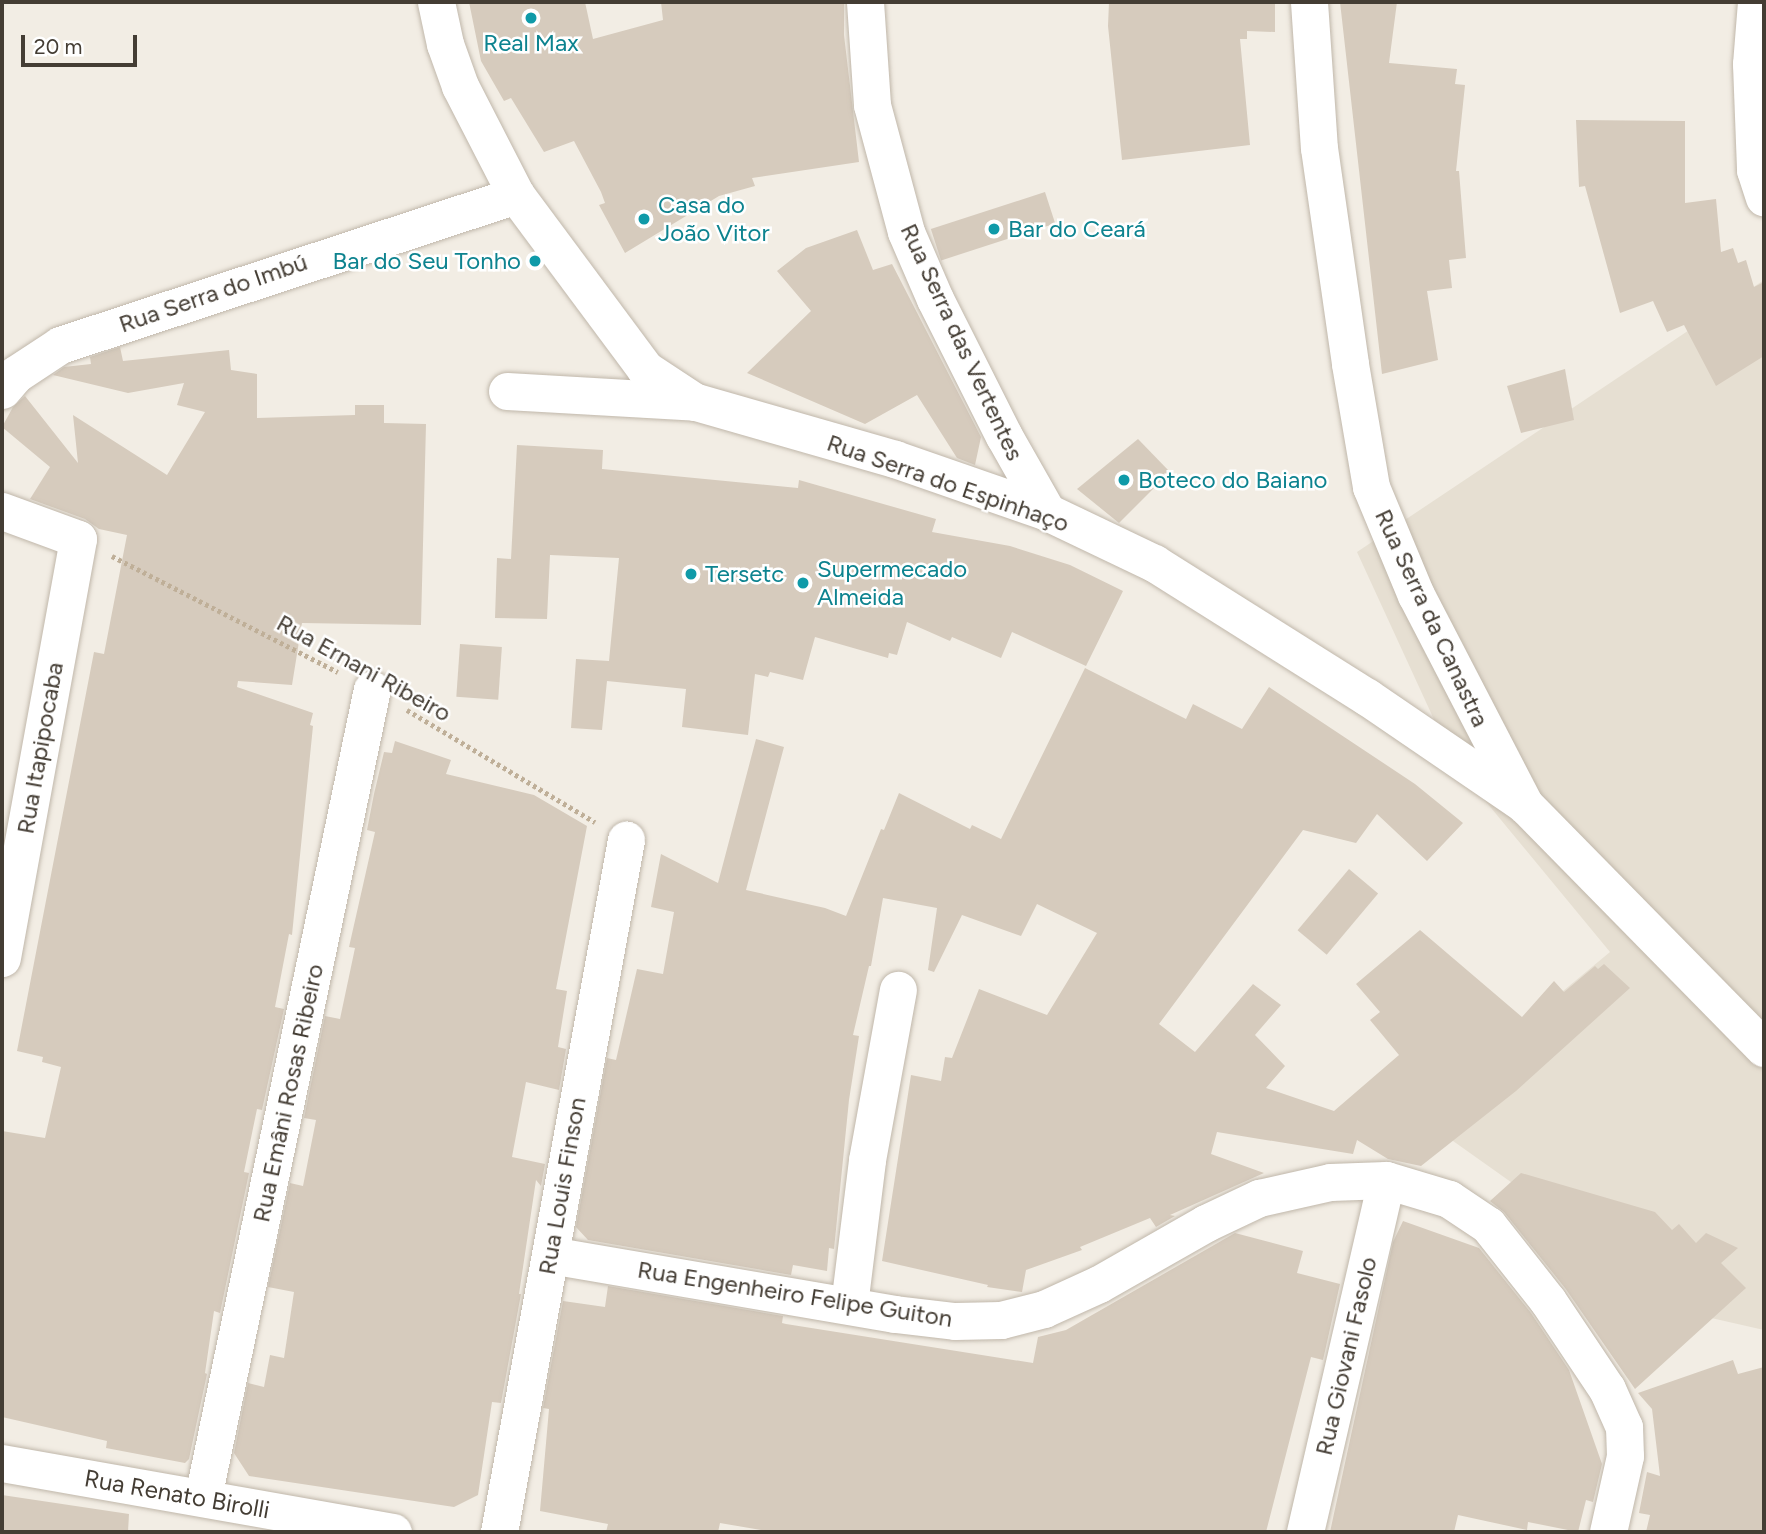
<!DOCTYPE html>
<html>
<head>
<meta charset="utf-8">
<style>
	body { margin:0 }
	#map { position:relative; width:1766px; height:1534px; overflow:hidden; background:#f2ede4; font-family:Figtree,sans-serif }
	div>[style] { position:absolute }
	.residential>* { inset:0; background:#e6dfd2 }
	.building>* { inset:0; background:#d6cbbd; transform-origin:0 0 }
	.path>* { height:4.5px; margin-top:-2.25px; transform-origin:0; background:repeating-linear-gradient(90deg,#bfaf98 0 3.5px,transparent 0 7px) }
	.roads { filter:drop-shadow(0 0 2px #c0b7aa) drop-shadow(0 0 2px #c0b7aa) }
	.minor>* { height:37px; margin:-18.5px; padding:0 18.5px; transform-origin:18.5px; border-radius:18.5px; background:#fff }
	.dots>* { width:19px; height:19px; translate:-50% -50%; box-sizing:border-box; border:4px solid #fff; border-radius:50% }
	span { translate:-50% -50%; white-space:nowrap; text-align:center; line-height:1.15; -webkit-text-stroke:5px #fff; paint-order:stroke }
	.culture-label { font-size:24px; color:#0d838f }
	.left { translate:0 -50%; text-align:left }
	.right { translate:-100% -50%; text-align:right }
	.street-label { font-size:24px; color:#443d34 }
	.frame { position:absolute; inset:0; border:4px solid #443d34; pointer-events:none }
	.scale { position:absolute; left:21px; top:35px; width:116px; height:32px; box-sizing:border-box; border:4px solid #443d34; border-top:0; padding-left:9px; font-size:21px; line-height:24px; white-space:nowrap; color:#443d34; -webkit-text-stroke:5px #fff; paint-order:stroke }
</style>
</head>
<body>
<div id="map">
	<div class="residential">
		<div style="clip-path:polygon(1764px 280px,1764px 1330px,1698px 1315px,1415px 1114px,1610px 952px,1454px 763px,1357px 552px)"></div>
	</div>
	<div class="building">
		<div style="clip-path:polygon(469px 2px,585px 2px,593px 39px,663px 20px,661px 2px,844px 2px,844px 35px,859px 162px,752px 178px,755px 186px,719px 196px,625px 253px,599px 205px,605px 203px,601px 192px,574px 141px,544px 152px,511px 98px,504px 101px,481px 61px)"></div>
		<div style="clip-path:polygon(1109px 2px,1275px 2px,1275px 32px,1247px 31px,1247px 39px,1240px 39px,1250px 145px,1122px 160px,1108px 26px)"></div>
		<div style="clip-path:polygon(1340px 2px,1397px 2px,1389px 63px,1457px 69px,1455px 84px,1465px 85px,1456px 171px,1459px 171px,1466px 258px,1449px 260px,1452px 288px,1427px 291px,1438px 360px,1382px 374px)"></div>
		<div style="clip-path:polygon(1576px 120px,1685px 121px,1685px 203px,1716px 199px,1721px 252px,1733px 248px,1738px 263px,1746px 260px,1754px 287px,1764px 282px,1764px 356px,1716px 386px,1684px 325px,1667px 332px,1653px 301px,1620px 313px,1585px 186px,1579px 187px)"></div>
		<div style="left:1045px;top:192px;width:33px;height:120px;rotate:72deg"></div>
		<div style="clip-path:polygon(857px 230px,873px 270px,892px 264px,981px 437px,975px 465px,957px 458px,917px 395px,865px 424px,747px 373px,811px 311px,777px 271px,806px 248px)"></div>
		<div style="clip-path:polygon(120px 347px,123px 361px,229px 350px,231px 370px,257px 374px,257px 418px,355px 415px,355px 405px,384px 405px,384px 423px,426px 424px,421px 625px,302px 623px,292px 685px,238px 681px,237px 687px,313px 713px,310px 725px,313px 726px,292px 935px,289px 934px,275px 1007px,284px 1009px,262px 1110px,257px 1109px,244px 1172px,249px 1173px,220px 1313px,214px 1311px,205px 1373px,207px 1374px,189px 1459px,185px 1463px,106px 1448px,107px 1441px,2px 1417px,2px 1131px,45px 1138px,61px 1067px,42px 1062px,43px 1057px,17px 1051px,94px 652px,104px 654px,127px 535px,99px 529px,85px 519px,30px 499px,50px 467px,2px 427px,13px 407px,25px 396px,78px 463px,73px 415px,167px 475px,205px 412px,177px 405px,184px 383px,128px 393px,53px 375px,64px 367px,91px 364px,90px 357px)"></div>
		<div style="clip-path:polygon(1565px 369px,1574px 420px,1521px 433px,1507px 386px)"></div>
		<div style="clip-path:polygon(1138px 439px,1170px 472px,1119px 523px,1077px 489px)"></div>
		<div style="clip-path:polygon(517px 445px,603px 450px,602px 469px,798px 488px,799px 480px,936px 519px,932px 532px,1010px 546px,1070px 565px,1123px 591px,1086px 666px,1012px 632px,1001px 658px,952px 637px,950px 641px,907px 622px,897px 655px,889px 653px,888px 658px,815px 637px,803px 680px,770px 672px,768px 677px,755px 674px,748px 735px,682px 727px,686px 689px,607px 681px,602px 730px,571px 728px,576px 659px,609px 661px,619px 558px,550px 555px,547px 619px,495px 618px,497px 558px,511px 559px)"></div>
		<div style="left:460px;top:644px;width:42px;height:53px;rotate:4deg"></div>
		<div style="clip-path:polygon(1085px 668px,1186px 719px,1193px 704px,1242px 729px,1269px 687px,1415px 784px,1463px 823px,1427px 861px,1377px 814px,1356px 843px,1303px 830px,1159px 1024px,1195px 1052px,1253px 984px,1281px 1005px,1255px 1035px,1285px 1066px,1266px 1088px,1334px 1111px,1399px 1055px,1370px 1020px,1380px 1012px,1356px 984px,1420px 930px,1522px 1017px,1554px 981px,1564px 992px,1595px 966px,1598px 969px,1604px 964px,1630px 988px,1516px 1091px,1421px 1166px,1388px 1159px,1357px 1140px,1353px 1154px,1217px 1132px,1211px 1154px,1264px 1173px,1170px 1215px,1175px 1216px,1156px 1227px,1150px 1218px,1080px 1247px,1082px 1250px,1026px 1270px,1022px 1292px,987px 1287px,988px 1285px,882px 1261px,911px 1075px,941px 1081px,945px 1057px,952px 1058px,979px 989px,1047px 1015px,1097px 933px,1037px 904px,1021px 936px,962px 915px,934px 972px,928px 970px,937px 908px,883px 898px,871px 966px,869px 966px,853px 1035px,859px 1036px,849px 1100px,834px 1249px,829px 1248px,827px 1271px,793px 1265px,791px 1275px,588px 1240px,576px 1227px,607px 1058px,616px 1060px,637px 969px,663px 974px,674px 912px,651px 907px,661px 854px,718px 883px,756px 739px,784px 747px,746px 890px,825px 908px,846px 916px,881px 829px,884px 830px,899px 793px,970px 829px,972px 825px,1001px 839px)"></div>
		<div style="clip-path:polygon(395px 741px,451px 760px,446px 774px,534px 795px,587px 826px,556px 989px,567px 991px,558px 1047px,566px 1049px,559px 1090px,526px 1082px,512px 1157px,545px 1164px,541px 1186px,536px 1180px,519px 1294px,521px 1294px,501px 1403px,492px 1402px,478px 1495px,454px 1507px,249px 1476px,234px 1453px,248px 1383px,264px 1387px,270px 1355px,284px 1358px,294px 1292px,268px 1287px,290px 1183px,303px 1186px,316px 1120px,304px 1118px,325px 1016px,340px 1019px,355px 948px,349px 947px,375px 832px,367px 830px,374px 794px,384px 752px,392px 753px)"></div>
		<div style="left:1349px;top:869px;width:38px;height:80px;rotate:40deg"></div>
		<div style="clip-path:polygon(1521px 1173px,1655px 1212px,1672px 1230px,1679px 1224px,1696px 1243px,1706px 1233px,1738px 1248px,1721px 1263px,1746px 1288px,1635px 1389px,1565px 1288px,1504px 1212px,1490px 1201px)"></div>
		<div style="clip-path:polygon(1403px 1221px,1479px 1248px,1531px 1313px,1569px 1370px,1602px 1464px,1593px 1502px,1586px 1500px,1578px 1532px,1528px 1522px,1527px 1530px,1458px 1515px,1454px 1532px,1330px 1532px,1393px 1242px)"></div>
		<div style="clip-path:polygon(1235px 1233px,1303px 1251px,1297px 1273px,1340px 1284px,1323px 1360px,1311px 1357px,1266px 1532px,772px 1532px,720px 1523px,718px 1532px,606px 1532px,608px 1524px,540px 1511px,549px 1409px,543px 1408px,563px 1301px,605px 1307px,608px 1286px,783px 1316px,782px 1323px,786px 1324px,1033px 1363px,1038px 1337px,1066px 1330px)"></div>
		<div style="clip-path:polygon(1733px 1360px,1738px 1374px,1764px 1367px,1764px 1532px,1646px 1532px,1650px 1515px,1639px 1513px,1647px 1472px,1660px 1476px,1652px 1409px,1638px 1393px)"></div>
		<div style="clip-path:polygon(2px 1495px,129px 1514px,128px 1532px,2px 1532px)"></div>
	</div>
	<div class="path">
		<div style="left:112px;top:556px;width:254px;rotate:27.2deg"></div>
		<div style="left:407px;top:710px;width:219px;rotate:30.8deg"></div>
	</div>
	<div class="roads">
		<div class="minor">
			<div style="left:436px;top:2px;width:43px;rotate:77.9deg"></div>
			<div style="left:445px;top:44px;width:45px;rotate:70.3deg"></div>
			<div style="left:460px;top:86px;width:123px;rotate:62.8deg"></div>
			<div style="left:516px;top:195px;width:217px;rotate:53.4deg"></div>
			<div style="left:645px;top:369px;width:60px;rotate:33.4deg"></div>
			<div style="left:865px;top:2px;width:103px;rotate:86.1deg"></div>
			<div style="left:872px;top:105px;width:131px;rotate:75deg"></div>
			<div style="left:906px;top:232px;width:73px;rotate:66.6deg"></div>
			<div style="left:935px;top:299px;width:153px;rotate:63.3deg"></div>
			<div style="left:1004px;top:436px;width:87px;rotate:60.5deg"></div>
			<div style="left:1309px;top:2px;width:146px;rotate:86.1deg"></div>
			<div style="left:1319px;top:148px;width:218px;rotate:81.8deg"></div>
			<div style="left:1350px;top:364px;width:125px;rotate:80.3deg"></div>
			<div style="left:1371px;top:487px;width:117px;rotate:67.4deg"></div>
			<div style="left:1416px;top:595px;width:237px;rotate:62.6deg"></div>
			<div style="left:1525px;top:805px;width:341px;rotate:45.5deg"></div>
			<div style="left:1756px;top:2px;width:62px;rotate:94.6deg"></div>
			<div style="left:1751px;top:64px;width:106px;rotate:87.8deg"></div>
			<div style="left:1755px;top:170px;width:29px;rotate:72deg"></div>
			<div style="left:2px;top:390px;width:21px;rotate:-49deg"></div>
			<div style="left:16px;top:374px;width:53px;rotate:-33.4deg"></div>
			<div style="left:60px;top:345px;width:480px;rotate:-18.2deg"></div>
			<div style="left:507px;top:391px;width:189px;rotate:3.3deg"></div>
			<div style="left:696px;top:402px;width:207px;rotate:16deg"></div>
			<div style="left:895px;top:459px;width:161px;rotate:19.2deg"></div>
			<div style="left:1047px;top:512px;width:119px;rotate:25.5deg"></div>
			<div style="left:1154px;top:563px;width:252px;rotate:32.2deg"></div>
			<div style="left:1367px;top:697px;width:186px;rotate:34.3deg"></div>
			<div style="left:2px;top:511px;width:81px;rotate:20.2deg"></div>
			<div style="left:78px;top:539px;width:426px;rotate:100.3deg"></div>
			<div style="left:550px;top:1255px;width:350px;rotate:9.7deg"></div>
			<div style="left:895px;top:1314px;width:60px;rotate:6.7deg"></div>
			<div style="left:955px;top:1321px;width:46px;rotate:-1.2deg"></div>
			<div style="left:1001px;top:1320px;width:44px;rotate:-14.3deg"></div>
			<div style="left:1044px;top:1309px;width:60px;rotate:-24.4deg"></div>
			<div style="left:1099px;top:1284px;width:123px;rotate:-29.7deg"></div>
			<div style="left:1206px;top:1223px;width:59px;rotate:-25.3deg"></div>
			<div style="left:1259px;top:1198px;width:73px;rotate:-12.7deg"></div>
			<div style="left:1330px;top:1182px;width:56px;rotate:-2deg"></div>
			<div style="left:1386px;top:1180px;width:66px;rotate:16.8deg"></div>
			<div style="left:1449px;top:1199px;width:47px;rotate:33.7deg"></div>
			<div style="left:1488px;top:1225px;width:97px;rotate:51.7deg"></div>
			<div style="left:1548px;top:1301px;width:106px;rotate:56.2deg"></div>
			<div style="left:1607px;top:1389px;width:42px;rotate:65.9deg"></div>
			<div style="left:1624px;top:1427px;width:29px;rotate:88deg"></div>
			<div style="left:1625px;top:1456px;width:78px;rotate:102.6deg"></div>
			<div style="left:849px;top:1305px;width:146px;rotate:-82.9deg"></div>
			<div style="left:867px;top:1160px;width:173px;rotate:-79.7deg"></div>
			<div style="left:2px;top:1463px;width:397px;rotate:10deg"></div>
			<div style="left:203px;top:1497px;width:825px;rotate:-78.19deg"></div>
			<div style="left:499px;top:1532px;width:704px;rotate:-79.6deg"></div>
			<div style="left:1305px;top:1532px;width:361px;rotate:-77deg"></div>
		</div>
	</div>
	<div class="dots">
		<div style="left:531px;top:18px;background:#0f9aa8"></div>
		<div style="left:644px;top:219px;background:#0f9aa8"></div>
		<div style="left:994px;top:229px;background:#0f9aa8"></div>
		<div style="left:535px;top:261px;background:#0f9aa8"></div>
		<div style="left:1124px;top:480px;background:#0f9aa8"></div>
		<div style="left:691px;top:574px;background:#0f9aa8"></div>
		<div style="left:803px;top:583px;background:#0f9aa8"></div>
	</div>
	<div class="culture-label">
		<span style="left:531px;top:43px">Real Max</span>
		<span class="left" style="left:658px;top:219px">Casa do<br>João Vitor</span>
		<span class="left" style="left:1008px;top:229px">Bar do Ceará</span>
		<span class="right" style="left:521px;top:261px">Bar do Seu Tonho</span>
		<span class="left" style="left:1138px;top:480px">Boteco do Baiano</span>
		<span class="left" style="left:817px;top:583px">Supermecado<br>Almeida</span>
		<span class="left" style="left:705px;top:574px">Tersetc</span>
	</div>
	<div class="street-label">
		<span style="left:213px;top:293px;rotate:-19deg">Rua Serra do Imbú</span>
		<span style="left:962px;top:342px;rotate:65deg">Rua Serra das Vertentes</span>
		<span style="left:948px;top:483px;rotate:19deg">Rua Serra do Espinhaço</span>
		<span style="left:1432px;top:618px;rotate:65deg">Rua Serra da Canastra</span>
		<span style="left:364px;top:668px;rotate:29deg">Rua Ernani Ribeiro</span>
		<span style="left:40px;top:748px;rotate:-80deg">Rua Itapipocaba</span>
		<span style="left:288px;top:1093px;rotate:-78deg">Rua Emâni Rosas Ribeiro</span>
		<span style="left:562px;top:1186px;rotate:-80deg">Rua Louis Finson</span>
		<span style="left:795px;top:1294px;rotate:9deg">Rua Engenheiro Felipe Guiton</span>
		<span style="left:1346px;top:1356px;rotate:-77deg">Rua Giovani Fasolo</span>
		<span style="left:177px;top:1494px;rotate:10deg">Rua Renato Birolli</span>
	</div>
	<div class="frame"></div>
	<div class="scale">20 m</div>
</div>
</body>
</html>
